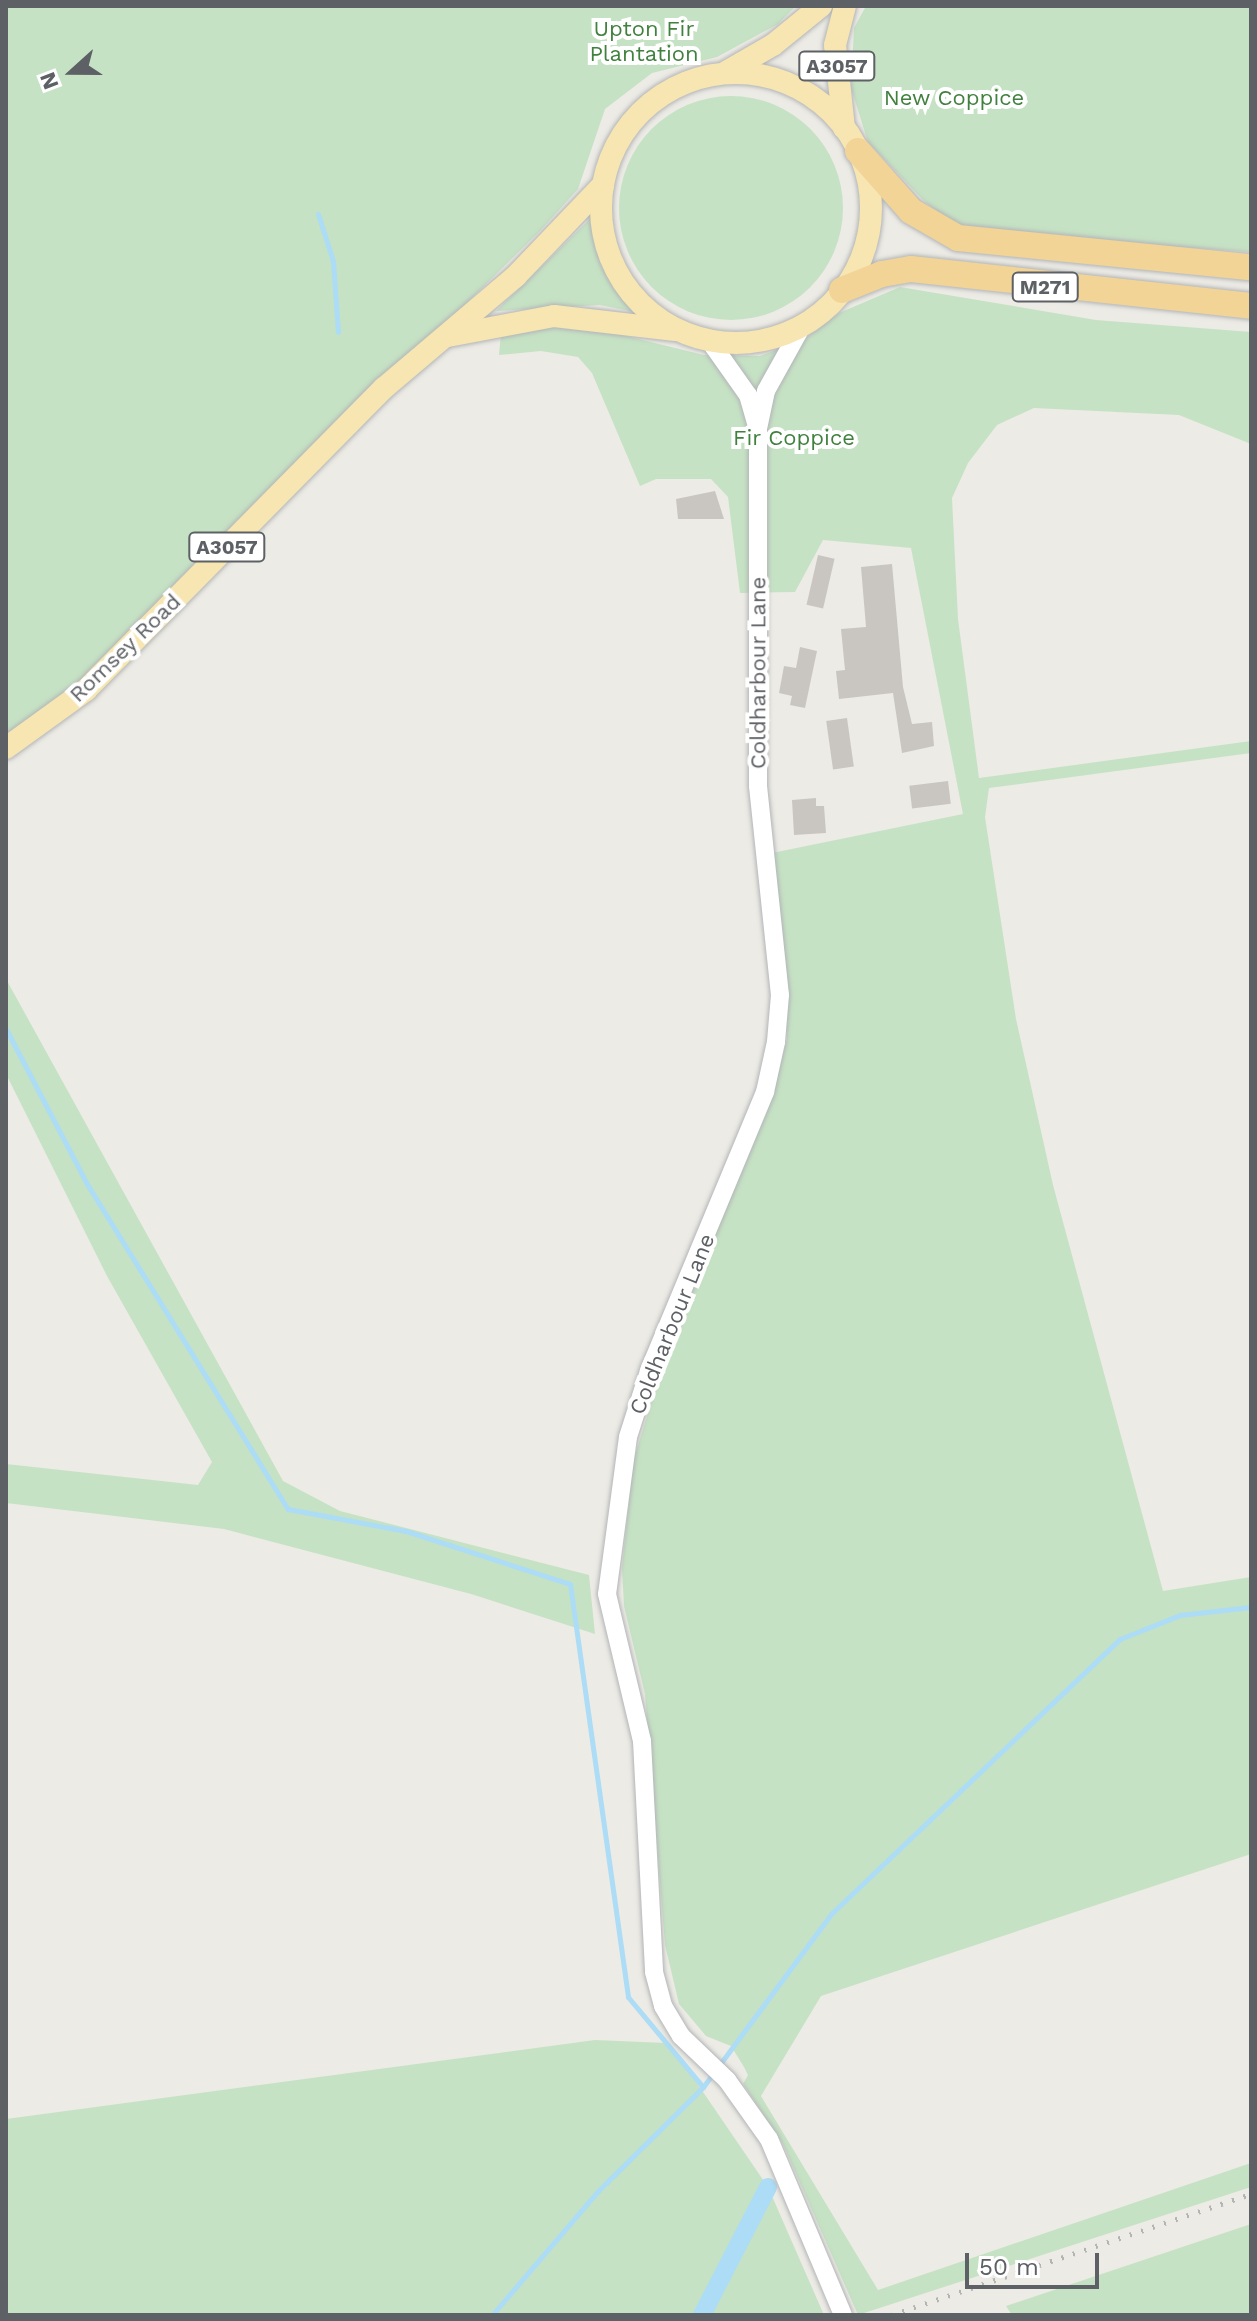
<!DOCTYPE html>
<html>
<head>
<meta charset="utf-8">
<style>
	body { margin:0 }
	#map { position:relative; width:1257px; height:2321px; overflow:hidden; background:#edebe5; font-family:"Work Sans",sans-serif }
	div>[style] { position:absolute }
	.green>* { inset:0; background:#c6e2c4 }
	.round { border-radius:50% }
	.stream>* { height:5px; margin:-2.5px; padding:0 2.5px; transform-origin:2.5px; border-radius:2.5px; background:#acdcf6 }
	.canal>* { height:18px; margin:-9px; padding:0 9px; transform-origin:9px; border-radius:9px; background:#acdcf6 }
	.building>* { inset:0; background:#c9c6c2; transform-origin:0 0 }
	.roads { filter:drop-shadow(0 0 2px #b2b5b8) drop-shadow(0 0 2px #b2b5b8) }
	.minor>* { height:18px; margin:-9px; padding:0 9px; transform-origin:9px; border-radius:9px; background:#fff }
	.major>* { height:22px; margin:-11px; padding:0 11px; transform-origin:11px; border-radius:11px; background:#f7e6b1 }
	.major>.ring { margin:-11px; padding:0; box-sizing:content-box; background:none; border:22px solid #f7e6b1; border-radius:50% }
	.highway>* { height:26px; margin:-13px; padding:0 13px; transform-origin:13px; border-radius:13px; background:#f2d497 }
	.rail>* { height:5px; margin-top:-2.5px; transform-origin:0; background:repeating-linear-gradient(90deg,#b3b4b4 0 2px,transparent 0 12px) }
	span { translate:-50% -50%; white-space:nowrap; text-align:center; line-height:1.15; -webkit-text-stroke:8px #fff; paint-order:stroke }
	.shield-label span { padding:2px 6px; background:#fff; border:2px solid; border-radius:6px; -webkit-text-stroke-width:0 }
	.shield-label { font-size:20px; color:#5d6064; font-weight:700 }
	.park-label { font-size:22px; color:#40813e }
	.street-label { font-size:22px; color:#5d6064 }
	.frame { position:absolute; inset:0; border:8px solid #5d6064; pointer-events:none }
	.north { position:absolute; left:32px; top:32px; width:80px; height:80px; -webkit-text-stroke:6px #fff; paint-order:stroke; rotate:249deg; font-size:22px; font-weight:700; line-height:32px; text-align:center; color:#5d6064 }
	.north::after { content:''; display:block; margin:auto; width:28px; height:36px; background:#5d6064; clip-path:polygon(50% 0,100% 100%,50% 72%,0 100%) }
	.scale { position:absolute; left:965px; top:2253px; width:134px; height:36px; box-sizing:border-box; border:4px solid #5d6064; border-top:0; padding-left:10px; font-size:24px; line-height:28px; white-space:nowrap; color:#5d6064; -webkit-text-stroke:6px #fff; paint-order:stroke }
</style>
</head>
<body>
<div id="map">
	<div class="green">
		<div style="clip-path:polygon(6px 6px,796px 6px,778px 24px,717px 57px,652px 73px,605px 109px,578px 189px,540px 231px,81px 681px,6px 735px)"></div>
		<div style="clip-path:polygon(866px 6px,1251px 6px,1251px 252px,1036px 237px,955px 224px,925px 202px,868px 142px,851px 88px,854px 28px)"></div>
		<div class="round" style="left:619px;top:96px;width:224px;height:224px"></div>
		<div style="clip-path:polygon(594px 215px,605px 268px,635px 312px,600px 305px,496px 311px)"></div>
		<div style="clip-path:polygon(900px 287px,1096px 320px,1251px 332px,1251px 444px,1179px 415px,1034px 408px,997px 425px,968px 463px,952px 498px,958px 619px,979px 778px,1251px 741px,1251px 753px,989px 788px,985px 817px,1016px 1019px,1053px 1185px,1163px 1591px,1251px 1577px,1251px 1854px,821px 1996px,761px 2096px,878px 2290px,1251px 2163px,1251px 2187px,858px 2315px,783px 2144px,743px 2084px,748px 2075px,744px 2067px,731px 2046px,706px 2036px,679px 2004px,665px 1945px,645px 1694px,624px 1606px,622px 1568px,633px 1462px,664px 1361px,771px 1097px,787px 1039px,772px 853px,963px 814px,911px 548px,823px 540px,795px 592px,740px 593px,728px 497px,711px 479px,656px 479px,640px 486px,592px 373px,578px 357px,541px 351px,499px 355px,501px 333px,553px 325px,589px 327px,704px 355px,760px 356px,803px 340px,839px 313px)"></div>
		<div style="clip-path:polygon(6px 979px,283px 1481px,340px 1511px,589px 1575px,595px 1634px,471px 1594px,224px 1529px,6px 1503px,6px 1464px,198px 1485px,212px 1462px,107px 1276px,6px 1074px)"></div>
		<div style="clip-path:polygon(595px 2040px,666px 2043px,686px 2067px,768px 2187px,824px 2315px,6px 2315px,6px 2119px)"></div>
		<div style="clip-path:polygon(1251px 2224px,1251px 2315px,1012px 2315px,1006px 2306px)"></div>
	</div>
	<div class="stream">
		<div style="left:318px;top:214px;width:49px;rotate:72.3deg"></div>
		<div style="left:333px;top:261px;width:71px;rotate:86deg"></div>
		<div style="left:6px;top:1029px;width:175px;rotate:62.4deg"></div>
		<div style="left:87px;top:1184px;width:382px;rotate:58.3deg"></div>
		<div style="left:288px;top:1509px;width:120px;rotate:10.6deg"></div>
		<div style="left:406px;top:1531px;width:172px;rotate:17.9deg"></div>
		<div style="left:570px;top:1584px;width:417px;rotate:82deg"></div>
		<div style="left:628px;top:1997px;width:117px;rotate:50.2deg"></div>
		<div style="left:703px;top:2087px;width:215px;rotate:-53.5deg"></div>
		<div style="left:831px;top:1914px;width:399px;rotate:-43.6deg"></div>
		<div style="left:1120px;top:1639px;width:65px;rotate:-21.8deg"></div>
		<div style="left:1180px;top:1615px;width:71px;rotate:-6.4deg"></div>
		<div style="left:492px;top:2315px;width:163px;rotate:-49.5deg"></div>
		<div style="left:598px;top:2191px;width:148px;rotate:-44.7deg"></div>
	</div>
	<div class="canal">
		<div style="left:702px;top:2315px;width:144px;rotate:-62.7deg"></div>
	</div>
	<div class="building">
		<div style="clip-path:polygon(715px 491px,724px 519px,678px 519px,676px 499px)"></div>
		<div style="left:818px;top:555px;width:17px;height:51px;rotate:13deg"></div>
		<div style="clip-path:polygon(892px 564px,903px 687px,912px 724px,932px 722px,934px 746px,902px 753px,893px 693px,839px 699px,836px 671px,845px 670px,841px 629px,866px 627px,861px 567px)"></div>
		<div style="clip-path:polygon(800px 647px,817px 651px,805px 708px,790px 705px,792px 696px,779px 693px,784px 666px,796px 668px)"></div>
		<div style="left:847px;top:718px;width:49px;height:21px;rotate:82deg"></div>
		<div style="left:948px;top:781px;width:23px;height:39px;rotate:83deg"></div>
		<div style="clip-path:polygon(816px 798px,816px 806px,824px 806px,826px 833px,794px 835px,792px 800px)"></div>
	</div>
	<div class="roads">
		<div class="minor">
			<div style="left:802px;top:326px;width:74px;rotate:119deg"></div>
			<div style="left:766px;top:391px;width:39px;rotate:102deg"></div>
			<div style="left:758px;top:429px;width:357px;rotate:90deg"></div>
			<div style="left:758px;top:786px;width:210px;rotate:84deg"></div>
			<div style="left:780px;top:995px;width:47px;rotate:94.9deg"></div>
			<div style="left:776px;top:1042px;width:51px;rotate:102.4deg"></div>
			<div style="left:765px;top:1092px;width:299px;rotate:112.6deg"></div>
			<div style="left:650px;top:1368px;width:72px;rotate:107.7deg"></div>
			<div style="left:628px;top:1437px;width:158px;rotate:97.6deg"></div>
			<div style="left:607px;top:1594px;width:151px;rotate:76.6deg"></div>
			<div style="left:642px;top:1741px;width:231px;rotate:87deg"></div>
			<div style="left:654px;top:1972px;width:35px;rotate:75deg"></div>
			<div style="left:663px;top:2006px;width:35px;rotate:59deg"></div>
			<div style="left:681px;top:2036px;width:64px;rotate:43.7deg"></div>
			<div style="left:727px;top:2080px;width:72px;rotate:54.6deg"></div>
			<div style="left:769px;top:2139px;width:191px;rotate:67.2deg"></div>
			<div style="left:709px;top:340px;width:67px;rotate:54.7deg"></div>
			<div style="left:748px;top:395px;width:32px;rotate:74deg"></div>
		</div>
		<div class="major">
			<div style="left:726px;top:72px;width:54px;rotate:-29.9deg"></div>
			<div style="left:773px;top:45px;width:62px;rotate:-39.1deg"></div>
			<div class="ring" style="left:601px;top:73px;width:248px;height:248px"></div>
			<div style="left:844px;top:128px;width:83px;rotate:-96.2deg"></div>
			<div style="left:835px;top:45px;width:40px;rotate:-75.6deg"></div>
			<div style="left:448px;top:336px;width:108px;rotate:-10.7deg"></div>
			<div style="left:554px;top:316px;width:122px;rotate:6.6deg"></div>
			<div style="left:6px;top:748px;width:99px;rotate:-35.9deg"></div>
			<div style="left:86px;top:690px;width:424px;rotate:-45.4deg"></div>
			<div style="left:384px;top:388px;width:173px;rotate:-40.3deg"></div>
			<div style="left:516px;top:276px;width:126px;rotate:-46.3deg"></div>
		</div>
		<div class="highway">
			<div style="left:858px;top:151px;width:80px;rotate:48.5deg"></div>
			<div style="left:911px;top:211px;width:54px;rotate:29.9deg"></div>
			<div style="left:958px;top:238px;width:294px;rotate:5.7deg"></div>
			<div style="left:842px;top:290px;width:43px;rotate:-21.8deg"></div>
			<div style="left:882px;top:274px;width:29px;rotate:-10deg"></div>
			<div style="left:911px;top:269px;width:342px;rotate:6.2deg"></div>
		</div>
	</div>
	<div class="rail">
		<div style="left:891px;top:2315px;width:380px;rotate:-18.6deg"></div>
	</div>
	<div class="shield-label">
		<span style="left:837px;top:66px">A3057</span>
		<span style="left:1045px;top:287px">M271</span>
		<span style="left:227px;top:547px">A3057</span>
	</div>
	<div class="park-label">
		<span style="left:644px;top:41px">Upton Fir<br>Plantation</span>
		<span style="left:954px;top:98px">New Coppice</span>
		<span style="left:794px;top:438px">Fir Coppice</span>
	</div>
	<div class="street-label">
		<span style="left:125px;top:648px;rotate:-44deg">Romsey Road</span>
		<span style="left:758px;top:673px;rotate:-90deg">Coldharbour Lane</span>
		<span style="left:672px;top:1324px;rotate:-68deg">Coldharbour Lane</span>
	</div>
	<div class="frame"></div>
	<div class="north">N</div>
	<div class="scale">50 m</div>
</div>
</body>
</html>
